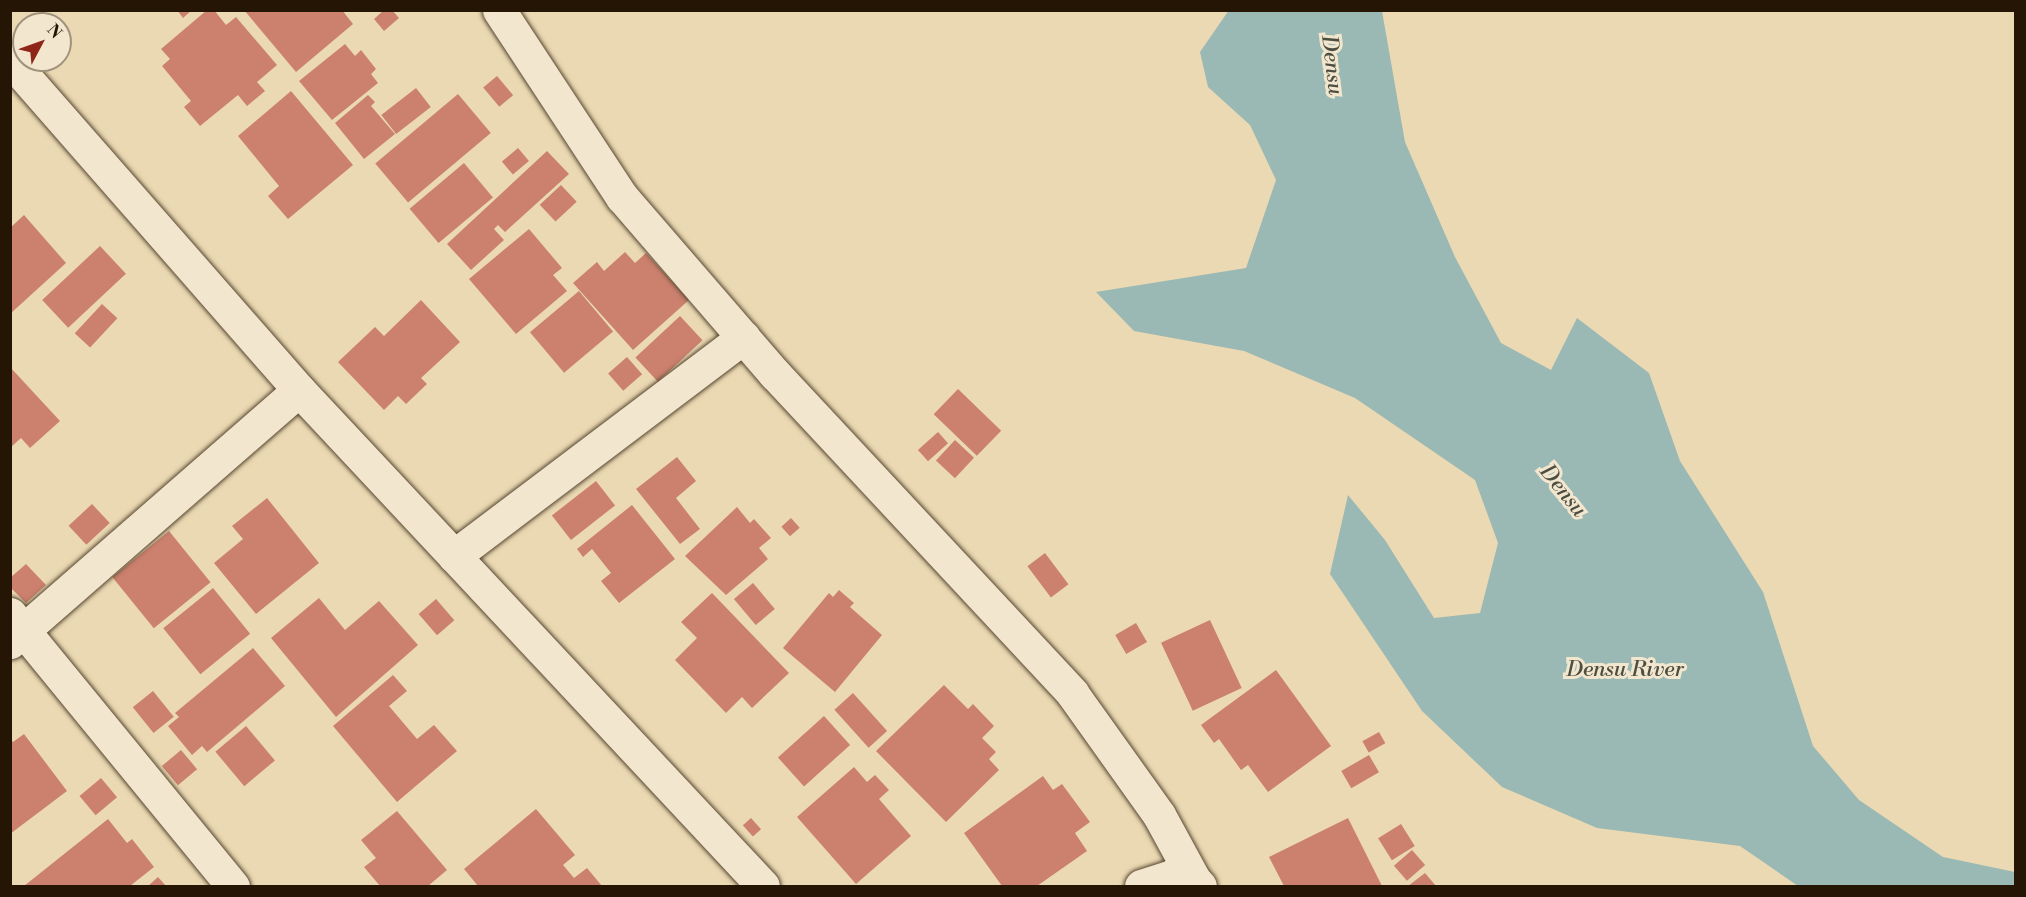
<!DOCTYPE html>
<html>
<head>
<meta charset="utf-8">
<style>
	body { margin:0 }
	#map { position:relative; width:2026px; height:897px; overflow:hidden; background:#ebd9b3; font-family:"Libre Bodoni",serif }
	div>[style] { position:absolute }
	.water>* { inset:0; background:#9ab9b4 }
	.building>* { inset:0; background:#cb816e; transform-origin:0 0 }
	.roads { filter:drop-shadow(0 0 2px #564630) drop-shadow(0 0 2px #564630) }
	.minor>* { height:33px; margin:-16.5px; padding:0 16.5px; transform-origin:16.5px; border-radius:16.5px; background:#f2e6ce }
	span { translate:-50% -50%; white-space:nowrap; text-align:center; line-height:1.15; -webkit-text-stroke:6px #f2e6ce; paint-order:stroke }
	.water-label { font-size:22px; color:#4d4e42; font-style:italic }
	.frame { position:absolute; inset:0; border:12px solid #241504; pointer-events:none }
	.north { position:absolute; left:12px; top:12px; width:60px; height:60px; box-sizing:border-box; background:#f2e6ce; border:2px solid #a0927d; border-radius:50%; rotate:49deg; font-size:16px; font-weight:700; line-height:24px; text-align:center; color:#241504 }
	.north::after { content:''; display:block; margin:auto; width:21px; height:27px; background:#8f2418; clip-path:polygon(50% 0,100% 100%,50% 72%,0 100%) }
</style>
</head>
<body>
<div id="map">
	<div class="water">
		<div style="clip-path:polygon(1229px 10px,1382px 11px,1405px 142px,1455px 257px,1501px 343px,1551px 370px,1577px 318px,1649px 373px,1680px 461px,1763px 592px,1813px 746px,1859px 800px,1943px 857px,2015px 872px,2015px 886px,1798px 886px,1740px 846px,1597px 828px,1502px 787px,1422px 711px,1330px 574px,1348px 495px,1385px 540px,1434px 618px,1480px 613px,1498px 543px,1475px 480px,1355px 398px,1244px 351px,1134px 331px,1096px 292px,1246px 268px,1276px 180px,1250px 125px,1208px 87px,1200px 52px)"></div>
	</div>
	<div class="building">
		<div style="clip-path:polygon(177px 10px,192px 10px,183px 18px)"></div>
		<div style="clip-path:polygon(207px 10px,214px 10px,226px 25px,236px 17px,277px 65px,257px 82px,265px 91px,247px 106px,238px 95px,200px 126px,184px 107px,191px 101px,162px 66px,170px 59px,161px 49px)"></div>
		<div style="clip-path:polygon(244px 10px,342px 10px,353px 24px,296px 72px)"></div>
		<div style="clip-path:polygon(384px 10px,392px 10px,399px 18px,384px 31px,374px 19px)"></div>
		<div style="clip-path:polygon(345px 44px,355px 56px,361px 50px,376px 69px,371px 74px,378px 83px,332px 120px,299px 81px)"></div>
		<div style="left:497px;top:76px;width:25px;height:18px;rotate:50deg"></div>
		<div style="left:416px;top:88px;width:24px;height:44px;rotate:52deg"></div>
		<div style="clip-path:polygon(291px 91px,353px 165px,288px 219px,268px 196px,279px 186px,238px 136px)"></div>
		<div style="left:458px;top:94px;width:51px;height:108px;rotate:50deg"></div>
		<div style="clip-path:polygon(368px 95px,375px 102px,371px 106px,395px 134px,364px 159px,335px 123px)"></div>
		<div style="left:518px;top:148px;width:17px;height:21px;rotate:50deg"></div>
		<div style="clip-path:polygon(547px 151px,569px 174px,505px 232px,498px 225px,494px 229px,504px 240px,471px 270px,447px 244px)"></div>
		<div style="left:464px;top:163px;width:45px;height:71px;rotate:50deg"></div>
		<div style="left:561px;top:185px;width:23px;height:29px;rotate:47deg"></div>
		<div style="clip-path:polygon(24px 215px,66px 263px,10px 314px,10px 228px)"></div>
		<div style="clip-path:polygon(529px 229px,562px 268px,553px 275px,567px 291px,516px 334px,469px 279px)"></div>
		<div style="left:100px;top:246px;width:38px;height:79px;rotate:47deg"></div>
		<div style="clip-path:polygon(625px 252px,635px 263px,646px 253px,689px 300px,633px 350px,573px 283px,597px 262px,604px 271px)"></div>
		<div style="left:579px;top:291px;width:53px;height:64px;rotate:50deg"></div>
		<div style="clip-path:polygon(421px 300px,460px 342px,421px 378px,427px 384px,406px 404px,398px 396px,384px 410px,338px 362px,375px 327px,384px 336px)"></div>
		<div style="left:102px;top:304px;width:21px;height:40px;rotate:43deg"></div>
		<div style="left:680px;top:316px;width:33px;height:61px;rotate:47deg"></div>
		<div style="left:627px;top:357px;width:23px;height:25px;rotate:49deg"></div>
		<div style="clip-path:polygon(10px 367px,60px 421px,30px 448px,21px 438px,10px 448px)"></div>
		<div style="left:958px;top:389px;width:60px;height:35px;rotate:44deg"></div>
		<div style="left:938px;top:432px;width:15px;height:27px;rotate:48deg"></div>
		<div style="left:955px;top:440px;width:26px;height:28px;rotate:43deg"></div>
		<div style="clip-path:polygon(677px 457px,696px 481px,676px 498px,700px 529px,680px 544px,636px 489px)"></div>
		<div style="left:596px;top:481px;width:31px;height:56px;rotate:52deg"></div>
		<div style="clip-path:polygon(267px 498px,319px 563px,256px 614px,214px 563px,243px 539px,232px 526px)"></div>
		<div style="left:92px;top:504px;width:26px;height:32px;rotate:47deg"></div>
		<div style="clip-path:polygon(632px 505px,675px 559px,619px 603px,601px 581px,611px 573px,592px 549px,583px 557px,577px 549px)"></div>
		<div style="clip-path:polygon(737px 507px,750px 523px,754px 519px,771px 538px,759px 548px,768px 559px,726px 595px,685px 556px)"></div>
		<div style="left:791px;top:518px;width:13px;height:13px;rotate:48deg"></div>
		<div style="left:169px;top:531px;width:66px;height:73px;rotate:51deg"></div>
		<div style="left:1045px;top:553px;width:39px;height:22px;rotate:53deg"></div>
		<div style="clip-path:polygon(26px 564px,46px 585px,26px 603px,10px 587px,10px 578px)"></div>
		<div style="left:753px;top:583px;width:34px;height:25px;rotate:50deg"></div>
		<div style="left:213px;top:588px;width:59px;height:64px;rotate:51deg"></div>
		<div style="clip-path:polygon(839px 590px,854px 603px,850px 607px,882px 635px,835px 692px,783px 648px,829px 593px,833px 597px)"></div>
		<div style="clip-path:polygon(712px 593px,789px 673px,752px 708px,742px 697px,726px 713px,675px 660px,697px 638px,681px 622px)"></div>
		<div style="clip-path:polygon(319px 598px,345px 630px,379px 601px,418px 645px,336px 717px,271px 638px)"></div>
		<div style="left:436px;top:599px;width:28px;height:23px;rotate:49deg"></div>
		<div style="left:1210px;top:620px;width:75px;height:54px;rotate:65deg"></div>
		<div style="left:1136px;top:623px;width:22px;height:24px;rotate:60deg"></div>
		<div style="clip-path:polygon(253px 648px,285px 686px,207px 752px,202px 746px,192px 755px,168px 726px,179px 717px,175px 713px)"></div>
		<div style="clip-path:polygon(1276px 670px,1331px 746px,1268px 792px,1248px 765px,1241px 770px,1219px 739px,1214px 743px,1201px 725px)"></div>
		<div style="clip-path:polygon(393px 675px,407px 691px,389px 706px,417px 739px,434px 725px,457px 751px,397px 802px,333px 726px)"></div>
		<div style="clip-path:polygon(944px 685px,968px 709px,973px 704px,994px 726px,982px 738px,996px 752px,989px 759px,999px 770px,946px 822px,876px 751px)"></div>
		<div style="left:153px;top:691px;width:33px;height:26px;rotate:51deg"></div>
		<div style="left:853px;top:693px;width:51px;height:25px;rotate:48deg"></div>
		<div style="left:824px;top:716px;width:39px;height:62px;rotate:48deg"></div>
		<div style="left:246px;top:726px;width:45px;height:40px;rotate:50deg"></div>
		<div style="left:1379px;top:732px;width:13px;height:19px;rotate:61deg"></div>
		<div style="clip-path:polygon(24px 734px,67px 791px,10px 834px,10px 738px,13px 742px)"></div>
		<div style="left:181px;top:750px;width:25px;height:25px;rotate:50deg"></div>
		<div style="left:1369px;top:755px;width:20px;height:32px;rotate:60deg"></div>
		<div style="clip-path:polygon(854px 767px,867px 782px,875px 775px,889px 790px,879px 799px,911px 836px,856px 884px,797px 817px)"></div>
		<div style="clip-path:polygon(1043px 776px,1053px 790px,1062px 784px,1090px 822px,1075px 833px,1087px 851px,1037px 886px,1002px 886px,964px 833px)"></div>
		<div style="left:101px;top:778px;width:25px;height:28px;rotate:50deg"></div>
		<div style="clip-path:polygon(536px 809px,575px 855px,563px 865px,574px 878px,587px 868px,602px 886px,478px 886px,464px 869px)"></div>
		<div style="clip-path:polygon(397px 811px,447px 870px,428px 886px,380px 886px,364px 867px,376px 858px,361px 840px)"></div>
		<div style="left:751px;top:818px;width:15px;height:11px;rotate:48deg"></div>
		<div style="clip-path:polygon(1348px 818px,1382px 886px,1284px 886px,1269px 857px)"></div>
		<div style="clip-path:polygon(108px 819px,127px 843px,132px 839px,154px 867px,130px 886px,24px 886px)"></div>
		<div style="left:1401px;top:824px;width:26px;height:27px;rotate:58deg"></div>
		<div style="left:1412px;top:850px;width:20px;height:24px;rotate:49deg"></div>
		<div style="clip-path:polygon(1425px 873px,1436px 886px,1408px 886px)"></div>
		<div style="clip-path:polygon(158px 877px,166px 886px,148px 886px)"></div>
	</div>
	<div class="roads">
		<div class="minor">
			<div style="left:499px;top:10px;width:224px;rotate:56.7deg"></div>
			<div style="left:622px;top:197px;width:234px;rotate:49.2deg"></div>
			<div style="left:775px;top:374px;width:436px;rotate:47deg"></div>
			<div style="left:1072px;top:693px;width:150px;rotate:54.5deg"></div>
			<div style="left:1159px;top:815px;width:75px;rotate:61.4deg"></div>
			<div style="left:10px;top:60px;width:439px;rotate:48.8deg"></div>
			<div style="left:299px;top:390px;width:679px;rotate:46.91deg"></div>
			<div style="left:454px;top:556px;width:363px;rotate:-37.1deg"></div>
			<div style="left:10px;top:614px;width:352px;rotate:50.7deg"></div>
			<div style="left:10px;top:642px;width:383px;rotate:-41.1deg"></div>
			<div style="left:1141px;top:886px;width:32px;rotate:-18deg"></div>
			<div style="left:1171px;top:876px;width:25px;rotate:12deg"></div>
			<div style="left:1195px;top:881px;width:7px;rotate:45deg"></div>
		</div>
	</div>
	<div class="water-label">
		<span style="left:1332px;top:65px;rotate:83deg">Densu</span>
		<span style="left:1563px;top:491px;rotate:51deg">Densu</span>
		<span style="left:1625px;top:670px">Densu River</span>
	</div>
	<div class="frame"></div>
	<div class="north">N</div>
</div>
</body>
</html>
